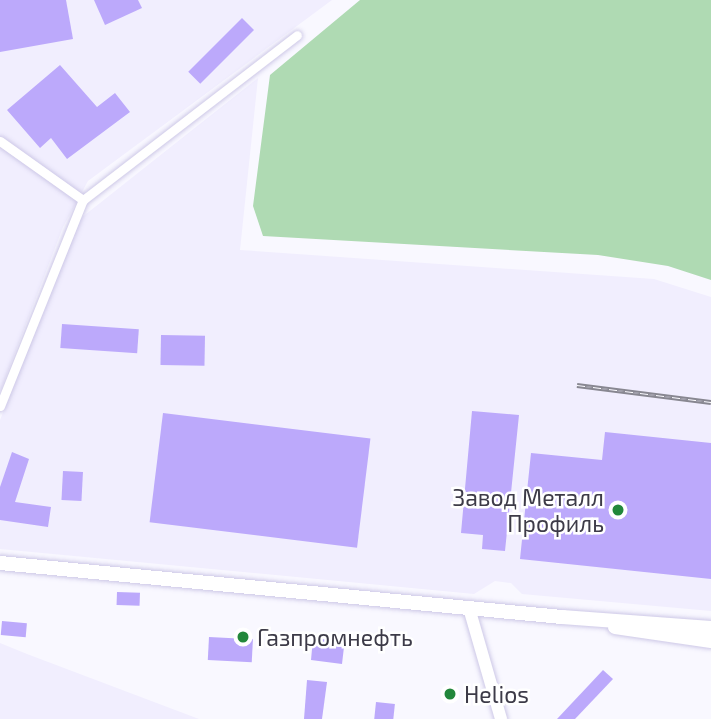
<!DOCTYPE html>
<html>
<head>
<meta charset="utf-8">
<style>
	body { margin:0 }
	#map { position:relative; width:711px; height:719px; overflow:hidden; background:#f9f8ff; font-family:"Exo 2",sans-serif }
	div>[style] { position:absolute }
	.built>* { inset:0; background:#f1eefe }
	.green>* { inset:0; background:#afdab3 }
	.building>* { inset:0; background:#bca9fb; transform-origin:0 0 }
	.roads { filter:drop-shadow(0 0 2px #cdc8e7) drop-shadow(0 0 2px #cdc8e7) }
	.street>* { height:9px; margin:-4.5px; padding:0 4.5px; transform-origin:4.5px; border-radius:4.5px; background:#fff }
	.secondary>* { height:12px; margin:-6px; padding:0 6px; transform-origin:6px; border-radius:6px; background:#fff }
	.primary>* { height:14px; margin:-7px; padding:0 7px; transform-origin:7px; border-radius:7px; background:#fff }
	.rail>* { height:5px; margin-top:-2.5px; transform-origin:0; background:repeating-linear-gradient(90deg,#fff 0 8px,#888791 0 16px); box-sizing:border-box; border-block:2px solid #888791 }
	.dots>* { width:19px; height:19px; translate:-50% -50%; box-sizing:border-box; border:4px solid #fff; border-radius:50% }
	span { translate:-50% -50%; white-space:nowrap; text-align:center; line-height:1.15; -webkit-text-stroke:5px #fff; paint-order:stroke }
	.poi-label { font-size:23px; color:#3d3b48 }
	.right { translate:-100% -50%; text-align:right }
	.left { translate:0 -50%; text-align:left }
</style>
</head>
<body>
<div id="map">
	<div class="built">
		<div style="clip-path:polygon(0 0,332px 0,88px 181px,63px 227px,0 392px)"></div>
		<div style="clip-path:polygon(258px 78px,240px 250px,654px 279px,711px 297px,711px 611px,522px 594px,511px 583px,495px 581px,474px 594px,0 549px,0 420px,81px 218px)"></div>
		<div style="clip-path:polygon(0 643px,27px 654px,199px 719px,0 719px)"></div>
	</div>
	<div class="green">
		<div style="clip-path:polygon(360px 0,711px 0,711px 280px,668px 266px,598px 255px,263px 236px,253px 206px,270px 75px)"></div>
	</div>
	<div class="building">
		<div style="clip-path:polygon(0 0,66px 0,73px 39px,0 52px)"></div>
		<div style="clip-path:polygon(94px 0,138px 0,142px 8px,105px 25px)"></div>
		<div style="left:242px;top:18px;width:17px;height:76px;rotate:45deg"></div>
		<div style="clip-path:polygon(60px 65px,97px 107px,115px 93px,130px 112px,67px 159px,51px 138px,40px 148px,7px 110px)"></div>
		<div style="left:62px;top:324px;width:77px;height:24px;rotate:4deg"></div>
		<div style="left:161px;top:335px;width:44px;height:30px;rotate:1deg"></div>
		<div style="clip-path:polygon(472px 411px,519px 415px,505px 551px,482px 549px,483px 535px,461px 533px)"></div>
		<div style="left:163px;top:413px;width:209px;height:110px;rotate:7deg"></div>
		<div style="clip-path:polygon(605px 432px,711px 443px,711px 579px,520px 559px,531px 453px,602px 460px)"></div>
		<div style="clip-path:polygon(12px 452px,29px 459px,15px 502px,51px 507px,48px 527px,0 520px,0 487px)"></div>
		<div style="left:63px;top:471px;width:20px;height:29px;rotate:3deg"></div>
		<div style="left:117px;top:592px;width:23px;height:13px;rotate:2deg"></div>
		<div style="left:2px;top:621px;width:25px;height:14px;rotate:5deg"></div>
		<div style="left:209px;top:637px;width:44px;height:23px;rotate:3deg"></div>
		<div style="clip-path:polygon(313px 638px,330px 640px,330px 646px,344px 647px,342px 664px,311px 660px)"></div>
		<div style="clip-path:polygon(603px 670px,613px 679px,575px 719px,557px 719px)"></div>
		<div style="clip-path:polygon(307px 680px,327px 682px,322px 719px,304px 719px)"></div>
		<div style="left:376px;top:702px;width:19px;height:17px;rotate:6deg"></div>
	</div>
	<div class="roads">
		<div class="street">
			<div style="left:0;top:141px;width:102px;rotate:35.4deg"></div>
			<div style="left:0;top:406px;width:222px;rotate:-68.1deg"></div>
			<div style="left:83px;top:200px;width:270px;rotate:-37.6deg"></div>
		</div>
		<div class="secondary">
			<div style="left:469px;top:608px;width:116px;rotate:73.9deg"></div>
		</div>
		<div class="primary">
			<div style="left:0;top:563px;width:565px;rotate:5.49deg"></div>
			<div style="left:562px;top:617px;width:149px;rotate:4.2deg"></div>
			<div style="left:615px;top:627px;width:97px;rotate:8.3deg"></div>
		</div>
	</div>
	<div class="rail">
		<div style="left:577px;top:385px;width:135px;rotate:7.2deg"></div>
	</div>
	<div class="dots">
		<div style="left:618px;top:510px;background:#22873b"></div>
		<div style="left:243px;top:637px;background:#22873b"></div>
		<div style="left:450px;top:694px;background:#22873b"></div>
	</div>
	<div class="poi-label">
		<span class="right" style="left:604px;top:510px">Завод Металл<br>Профиль</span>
		<span class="left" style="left:257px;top:637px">Газпромнефть</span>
		<span class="left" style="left:464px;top:694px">Helios</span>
	</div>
</div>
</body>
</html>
